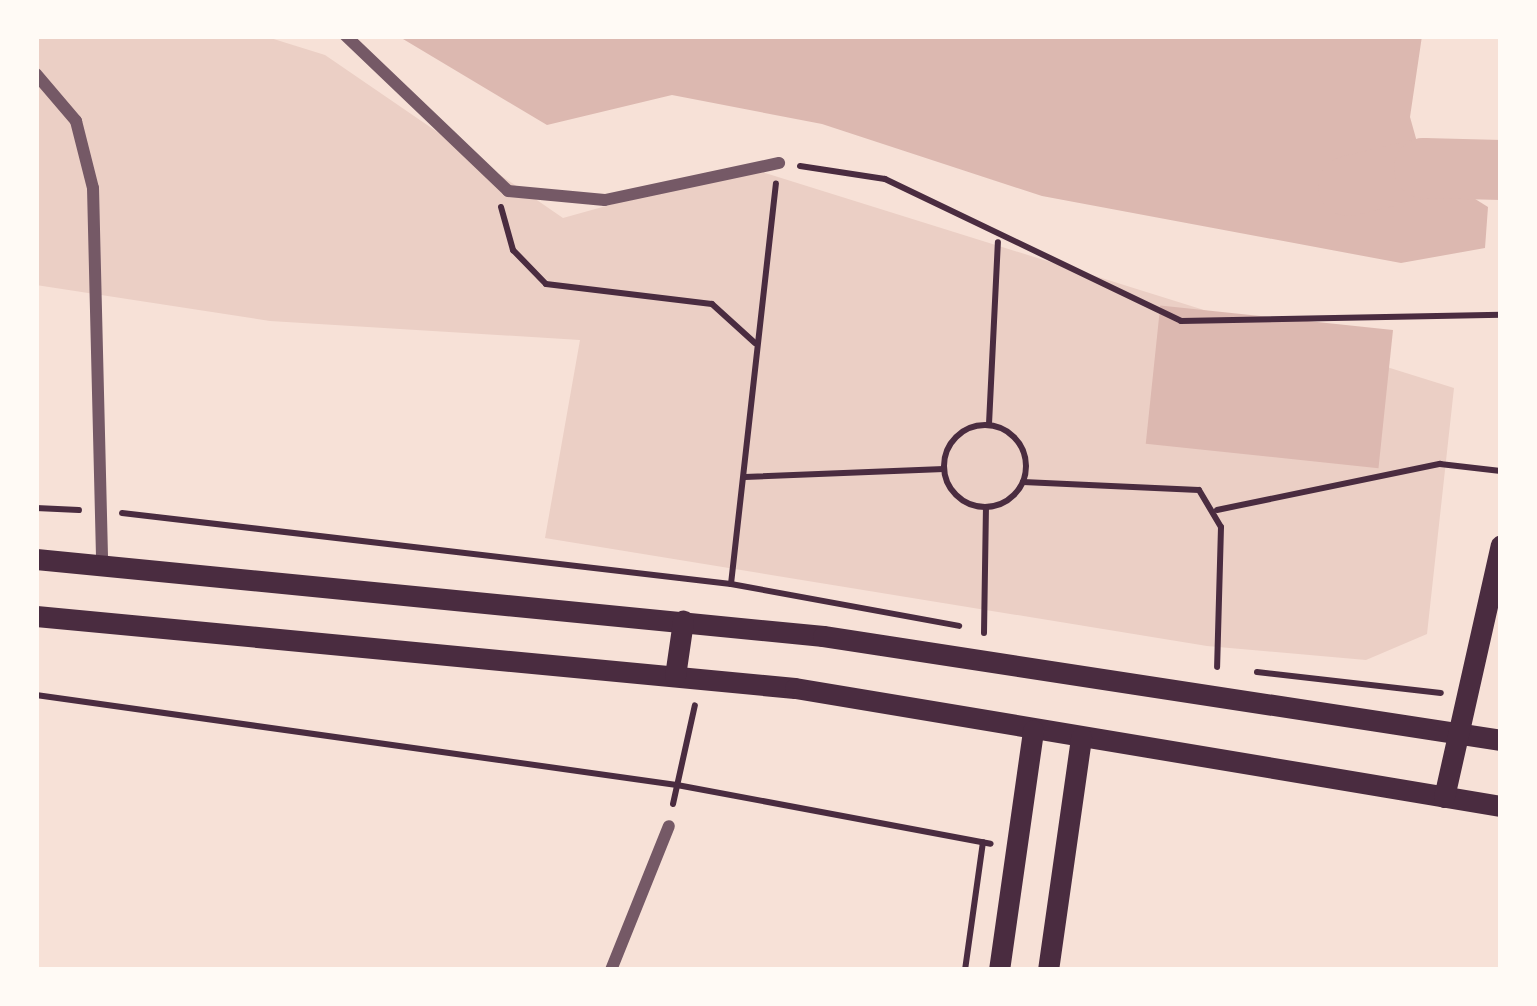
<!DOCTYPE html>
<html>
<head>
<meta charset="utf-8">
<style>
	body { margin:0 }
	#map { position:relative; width:1537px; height:1006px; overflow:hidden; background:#f7e1d7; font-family:"Alegreya Sans",sans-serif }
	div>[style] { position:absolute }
	.green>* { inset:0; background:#ebcfc5 }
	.water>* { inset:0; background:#dcb8b0; transform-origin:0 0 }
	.river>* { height:60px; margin:-30px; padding:0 30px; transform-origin:30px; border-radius:30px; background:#dcb8b0 }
	.path>* { height:6px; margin:-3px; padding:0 3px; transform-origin:3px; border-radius:3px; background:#4a2c40 }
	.path>.ring { margin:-3px; padding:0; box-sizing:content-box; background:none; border:6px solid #4a2c40; border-radius:50% }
	.minor>* { height:12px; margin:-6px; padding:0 6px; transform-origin:6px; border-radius:6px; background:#755966 }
	.secondary>* { height:21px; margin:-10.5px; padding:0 10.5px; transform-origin:10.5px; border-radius:10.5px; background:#4a2c40 }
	span { translate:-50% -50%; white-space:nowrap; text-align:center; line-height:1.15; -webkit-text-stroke:12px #fffaf5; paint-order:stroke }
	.frame { position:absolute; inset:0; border:39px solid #fffaf5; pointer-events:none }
</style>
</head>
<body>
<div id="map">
	<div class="green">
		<div style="clip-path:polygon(36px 36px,264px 36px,325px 55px,563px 218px,746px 167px,1454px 388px,1427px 634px,1366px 660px,1207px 646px,545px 538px,580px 340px,270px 321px,36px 285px)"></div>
	</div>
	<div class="water">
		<div style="clip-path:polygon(398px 36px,1422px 36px,1410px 117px,1424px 167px,1488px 207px,1485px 248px,1401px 263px,1042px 196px,822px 124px,672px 95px,547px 125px)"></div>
		<div style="left:1393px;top:330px;width:139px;height:234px;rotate:96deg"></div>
	</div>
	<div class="river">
		<div style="left:1348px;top:186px;width:78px;rotate:-13.3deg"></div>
		<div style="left:1424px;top:168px;width:77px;rotate:1.5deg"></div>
	</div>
	<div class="path">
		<div style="left:800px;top:166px;width:86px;rotate:8.7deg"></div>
		<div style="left:885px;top:179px;width:328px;rotate:25.6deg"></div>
		<div style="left:1181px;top:321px;width:320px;rotate:-1.1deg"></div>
		<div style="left:501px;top:207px;width:45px;rotate:74.4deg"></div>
		<div style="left:513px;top:250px;width:47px;rotate:45.9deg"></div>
		<div style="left:546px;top:284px;width:167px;rotate:6.9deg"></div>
		<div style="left:712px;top:304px;width:58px;rotate:42.2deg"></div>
		<div style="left:989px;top:424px;width:182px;rotate:-87.2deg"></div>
		<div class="ring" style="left:944px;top:425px;width:76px;height:76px"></div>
		<div style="left:745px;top:477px;width:199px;rotate:-2.3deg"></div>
		<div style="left:1023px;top:482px;width:176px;rotate:2.6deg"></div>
		<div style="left:1199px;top:490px;width:43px;rotate:59.3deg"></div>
		<div style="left:1221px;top:527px;width:140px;rotate:91.6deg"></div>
		<div style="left:36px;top:508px;width:43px;rotate:2.7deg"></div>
		<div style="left:1217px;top:510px;width:228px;rotate:-11.7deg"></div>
		<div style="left:1440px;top:464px;width:61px;rotate:6.5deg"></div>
		<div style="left:122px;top:513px;width:613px;rotate:6.65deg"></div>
		<div style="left:731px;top:584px;width:232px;rotate:10.4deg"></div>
		<div style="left:731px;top:584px;width:403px;rotate:-83.6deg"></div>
		<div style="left:984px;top:633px;width:125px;rotate:-89.1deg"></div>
		<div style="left:1257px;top:672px;width:185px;rotate:6.5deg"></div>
		<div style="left:36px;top:695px;width:647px;rotate:7.99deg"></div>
		<div style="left:677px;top:785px;width:319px;rotate:10.6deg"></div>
		<div style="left:673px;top:804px;width:101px;rotate:-77.5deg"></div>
		<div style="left:965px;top:970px;width:129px;rotate:-82deg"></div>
	</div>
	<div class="minor">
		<div style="left:346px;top:36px;width:224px;rotate:43.7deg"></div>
		<div style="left:508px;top:191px;width:97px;rotate:5.3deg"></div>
		<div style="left:605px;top:200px;width:178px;rotate:-12deg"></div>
		<div style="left:36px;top:74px;width:62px;rotate:49.6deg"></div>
		<div style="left:76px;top:121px;width:69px;rotate:75.8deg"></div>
		<div style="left:93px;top:188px;width:371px;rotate:88.6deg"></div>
		<div style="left:611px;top:970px;width:155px;rotate:-68.1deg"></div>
	</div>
	<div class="secondary">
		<div style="left:36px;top:559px;width:791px;rotate:5.59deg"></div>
		<div style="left:823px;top:636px;width:686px;rotate:8.72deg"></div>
		<div style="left:36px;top:616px;width:762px;rotate:5.42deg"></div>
		<div style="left:795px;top:688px;width:716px;rotate:9.49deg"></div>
		<div style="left:675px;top:676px;width:56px;rotate:-81.7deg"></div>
		<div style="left:1444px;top:797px;width:258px;rotate:-77.3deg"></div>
		<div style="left:999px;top:970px;width:242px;rotate:-81.9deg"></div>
		<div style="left:1048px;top:970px;width:235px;rotate:-81.9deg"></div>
	</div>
	<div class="frame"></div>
</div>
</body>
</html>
